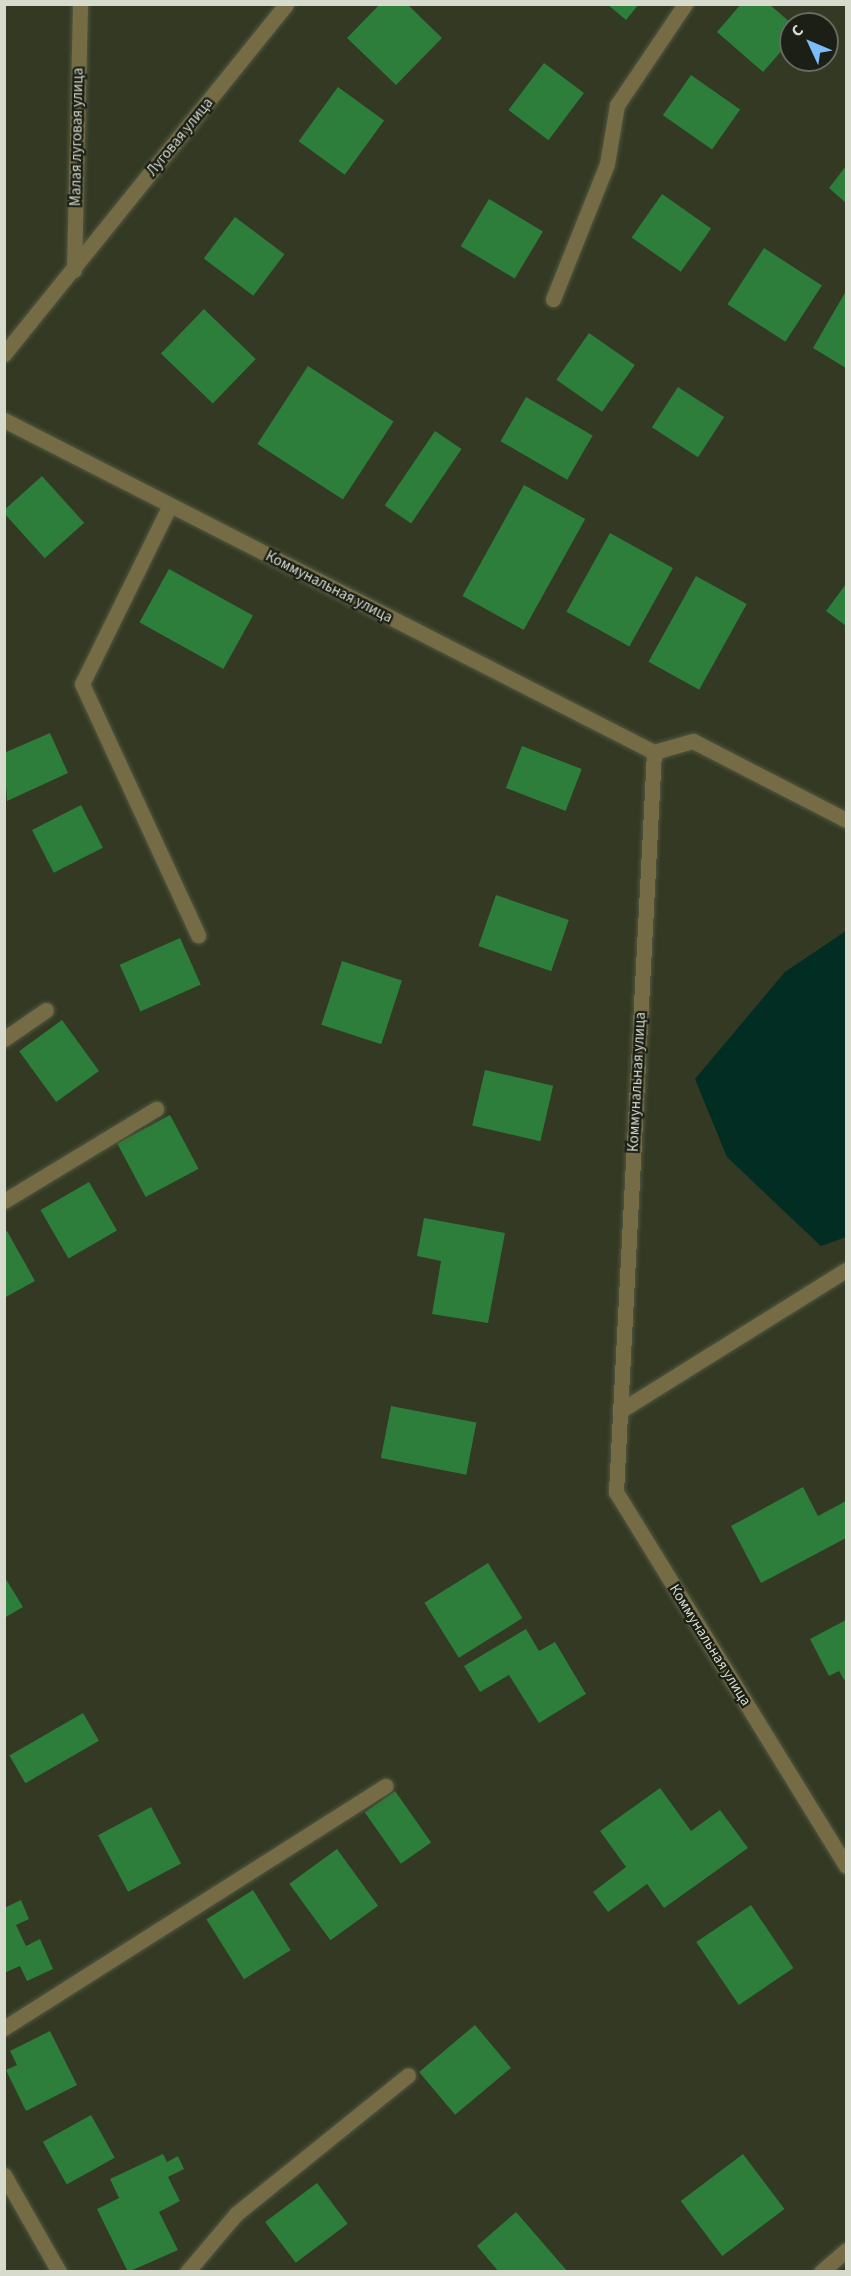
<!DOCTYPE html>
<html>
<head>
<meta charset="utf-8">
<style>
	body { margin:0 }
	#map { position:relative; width:851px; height:2276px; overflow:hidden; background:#333922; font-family:"Source Sans 3",sans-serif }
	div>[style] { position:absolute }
	.water>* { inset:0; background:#012d22 }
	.building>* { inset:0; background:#2d7e3b; transform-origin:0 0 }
	.roads { filter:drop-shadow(0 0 2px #505641) drop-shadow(0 0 2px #505641) }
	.minor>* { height:15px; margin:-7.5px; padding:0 7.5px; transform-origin:7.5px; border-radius:7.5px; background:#756c45 }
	span { translate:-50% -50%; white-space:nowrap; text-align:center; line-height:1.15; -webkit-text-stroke:4.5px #1c1f15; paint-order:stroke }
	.street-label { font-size:15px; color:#d6dbcd }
	.frame { position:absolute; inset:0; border:6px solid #d6dbcd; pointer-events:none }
	.north { position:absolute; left:779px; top:12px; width:60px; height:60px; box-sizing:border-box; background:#1c1f15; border:2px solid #666a5f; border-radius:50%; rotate:314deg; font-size:16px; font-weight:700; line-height:24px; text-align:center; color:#d6dbcd }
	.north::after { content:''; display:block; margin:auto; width:21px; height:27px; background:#7dbef9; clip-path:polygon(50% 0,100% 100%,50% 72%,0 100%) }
</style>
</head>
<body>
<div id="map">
	<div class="water">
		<div style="clip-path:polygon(846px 931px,846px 1237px,821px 1246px,727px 1157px,695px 1079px,785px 972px)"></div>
	</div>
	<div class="building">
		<div style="clip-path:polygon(380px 4px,407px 4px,442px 38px,396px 85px,347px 38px)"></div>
		<div style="clip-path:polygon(607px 4px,639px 4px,626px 20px)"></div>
		<div style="clip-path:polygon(741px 4px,769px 4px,791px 23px,791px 40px,763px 72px,717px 32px)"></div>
		<div style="left:544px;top:63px;width:50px;height:59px;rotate:37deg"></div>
		<div style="left:691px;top:75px;width:60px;height:49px;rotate:35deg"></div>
		<div style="left:338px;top:87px;width:57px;height:67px;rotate:36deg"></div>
		<div style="clip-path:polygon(846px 166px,846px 203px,829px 188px)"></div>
		<div style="left:662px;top:194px;width:60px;height:53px;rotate:35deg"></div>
		<div style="left:489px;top:199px;width:63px;height:55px;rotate:31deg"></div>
		<div style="left:235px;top:217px;width:62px;height:52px;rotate:37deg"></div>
		<div style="left:764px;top:248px;width:69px;height:67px;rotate:33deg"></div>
		<div style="clip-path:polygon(846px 291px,846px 368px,813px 348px)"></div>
		<div style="left:204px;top:309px;width:72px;height:62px;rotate:44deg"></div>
		<div style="left:589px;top:333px;width:56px;height:57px;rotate:35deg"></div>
		<div style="left:308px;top:366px;width:102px;height:93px;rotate:33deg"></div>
		<div style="left:678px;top:387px;width:55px;height:48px;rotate:33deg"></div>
		<div style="left:526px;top:397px;width:77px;height:51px;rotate:30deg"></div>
		<div style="left:435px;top:431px;width:32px;height:90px;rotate:34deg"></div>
		<div style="left:42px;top:476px;width:63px;height:53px;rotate:48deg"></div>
		<div style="left:524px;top:485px;width:70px;height:127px;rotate:29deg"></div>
		<div style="left:610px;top:533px;width:72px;height:90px;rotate:29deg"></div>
		<div style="left:169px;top:569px;width:96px;height:61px;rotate:29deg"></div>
		<div style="left:696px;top:576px;width:58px;height:98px;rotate:29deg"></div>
		<div style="clip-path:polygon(846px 584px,846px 626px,826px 611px)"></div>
		<div style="clip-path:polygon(50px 733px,68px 773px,7px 801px,4px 753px)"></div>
		<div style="left:522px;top:746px;width:64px;height:45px;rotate:21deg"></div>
		<div style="left:81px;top:805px;width:48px;height:55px;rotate:63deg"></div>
		<div style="left:496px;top:895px;width:77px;height:54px;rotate:19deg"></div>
		<div style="left:180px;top:938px;width:51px;height:66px;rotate:66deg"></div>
		<div style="left:342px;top:961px;width:63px;height:67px;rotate:18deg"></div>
		<div style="left:62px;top:1020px;width:63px;height:53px;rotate:54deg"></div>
		<div style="left:485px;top:1070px;width:70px;height:57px;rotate:13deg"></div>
		<div style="left:170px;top:1115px;width:61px;height:60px;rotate:62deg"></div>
		<div style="left:89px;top:1182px;width:56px;height:56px;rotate:60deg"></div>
		<div style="clip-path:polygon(424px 1218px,505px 1233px,488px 1323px,432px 1314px,441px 1261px,417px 1256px)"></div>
		<div style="clip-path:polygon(7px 1231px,35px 1281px,4px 1298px,4px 1232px)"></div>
		<div style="left:391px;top:1406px;width:87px;height:53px;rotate:11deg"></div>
		<div style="clip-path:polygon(803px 1487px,818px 1516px,846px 1501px,846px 1538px,761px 1583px,731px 1526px)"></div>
		<div style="left:488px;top:1563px;width:65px;height:75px;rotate:58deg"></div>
		<div style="clip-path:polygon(4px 1576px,23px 1607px,4px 1618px)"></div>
		<div style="clip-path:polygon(846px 1620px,846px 1678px,844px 1680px,839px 1671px,829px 1676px,810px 1639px)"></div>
		<div style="clip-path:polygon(526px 1629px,539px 1651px,555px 1642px,586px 1694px,539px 1723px,509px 1675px,480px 1692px,464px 1666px)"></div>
		<div style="left:83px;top:1713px;width:32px;height:85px;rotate:60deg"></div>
		<div style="clip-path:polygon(660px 1788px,691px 1831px,720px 1810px,748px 1848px,664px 1908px,647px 1884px,608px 1912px,593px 1892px,626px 1867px,600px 1831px)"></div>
		<div style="left:395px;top:1791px;width:63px;height:37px;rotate:55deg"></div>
		<div style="left:151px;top:1807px;width:64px;height:60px;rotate:62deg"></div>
		<div style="left:337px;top:1849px;width:70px;height:59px;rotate:54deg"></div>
		<div style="left:253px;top:1890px;width:71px;height:55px;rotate:58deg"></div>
		<div style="clip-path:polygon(21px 1900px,29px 1919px,16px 1925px,26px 1946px,40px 1939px,53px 1969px,27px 1981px,20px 1966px,4px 1973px,4px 1908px)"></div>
		<div style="left:751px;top:1905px;width:76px;height:66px;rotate:56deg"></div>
		<div style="left:475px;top:2025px;width:56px;height:73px;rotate:50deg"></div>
		<div style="clip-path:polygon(50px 2031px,77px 2085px,26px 2111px,6px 2070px,17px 2065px,10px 2051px)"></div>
		<div style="left:91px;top:2115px;width:49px;height:55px;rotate:61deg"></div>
		<div style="clip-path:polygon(163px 2154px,167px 2162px,178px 2156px,184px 2169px,168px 2177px,180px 2201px,159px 2212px,178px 2250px,128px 2272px,97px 2209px,119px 2198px,110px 2179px)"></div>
		<div style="left:743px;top:2154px;width:69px;height:78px;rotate:53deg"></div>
		<div style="left:317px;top:2183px;width:51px;height:65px;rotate:53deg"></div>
		<div style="clip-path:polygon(516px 2212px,568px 2272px,499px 2272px,477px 2246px)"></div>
	</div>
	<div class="roads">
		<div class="minor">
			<div style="left:74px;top:270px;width:266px;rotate:-88.7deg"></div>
			<div style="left:553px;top:299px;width:145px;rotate:-68.2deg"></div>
			<div style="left:607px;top:164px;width:60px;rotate:-80.4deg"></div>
			<div style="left:617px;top:105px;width:122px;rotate:-56deg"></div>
			<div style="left:4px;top:354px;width:449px;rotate:-51.1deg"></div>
			<div style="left:4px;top:420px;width:730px;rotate:27.06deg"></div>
			<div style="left:654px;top:752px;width:741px;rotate:92.94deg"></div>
			<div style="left:616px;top:1492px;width:439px;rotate:58.4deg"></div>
			<div style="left:170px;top:505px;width:199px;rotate:116.2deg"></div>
			<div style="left:82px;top:684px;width:277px;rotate:65.2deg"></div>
			<div style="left:654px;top:752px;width:41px;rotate:-15.8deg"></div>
			<div style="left:693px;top:741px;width:172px;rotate:27.3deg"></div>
			<div style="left:4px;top:1039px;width:51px;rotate:-34.6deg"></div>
			<div style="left:4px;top:1201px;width:178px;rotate:-31.2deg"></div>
			<div style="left:620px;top:1411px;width:266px;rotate:-32deg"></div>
			<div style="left:4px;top:2028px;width:452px;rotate:-32.4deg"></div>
			<div style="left:4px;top:2175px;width:112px;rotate:60.4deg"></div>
			<div style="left:187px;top:2272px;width:76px;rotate:-49.8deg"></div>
			<div style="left:236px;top:2214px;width:221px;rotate:-38.9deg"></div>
			<div style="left:821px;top:2272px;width:33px;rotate:-41deg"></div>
		</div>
	</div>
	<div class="street-label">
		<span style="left:77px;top:137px;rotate:-89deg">Малая луговая улица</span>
		<span style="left:180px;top:137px;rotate:-51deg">Луговая улица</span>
		<span style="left:329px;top:587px;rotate:27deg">Коммунальная улица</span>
		<span style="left:637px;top:1082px;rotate:-87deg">Коммунальная улица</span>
		<span style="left:710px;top:1645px;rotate:58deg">Коммунальная улица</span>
	</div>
	<div class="frame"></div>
	<div class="north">С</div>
</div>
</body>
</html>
